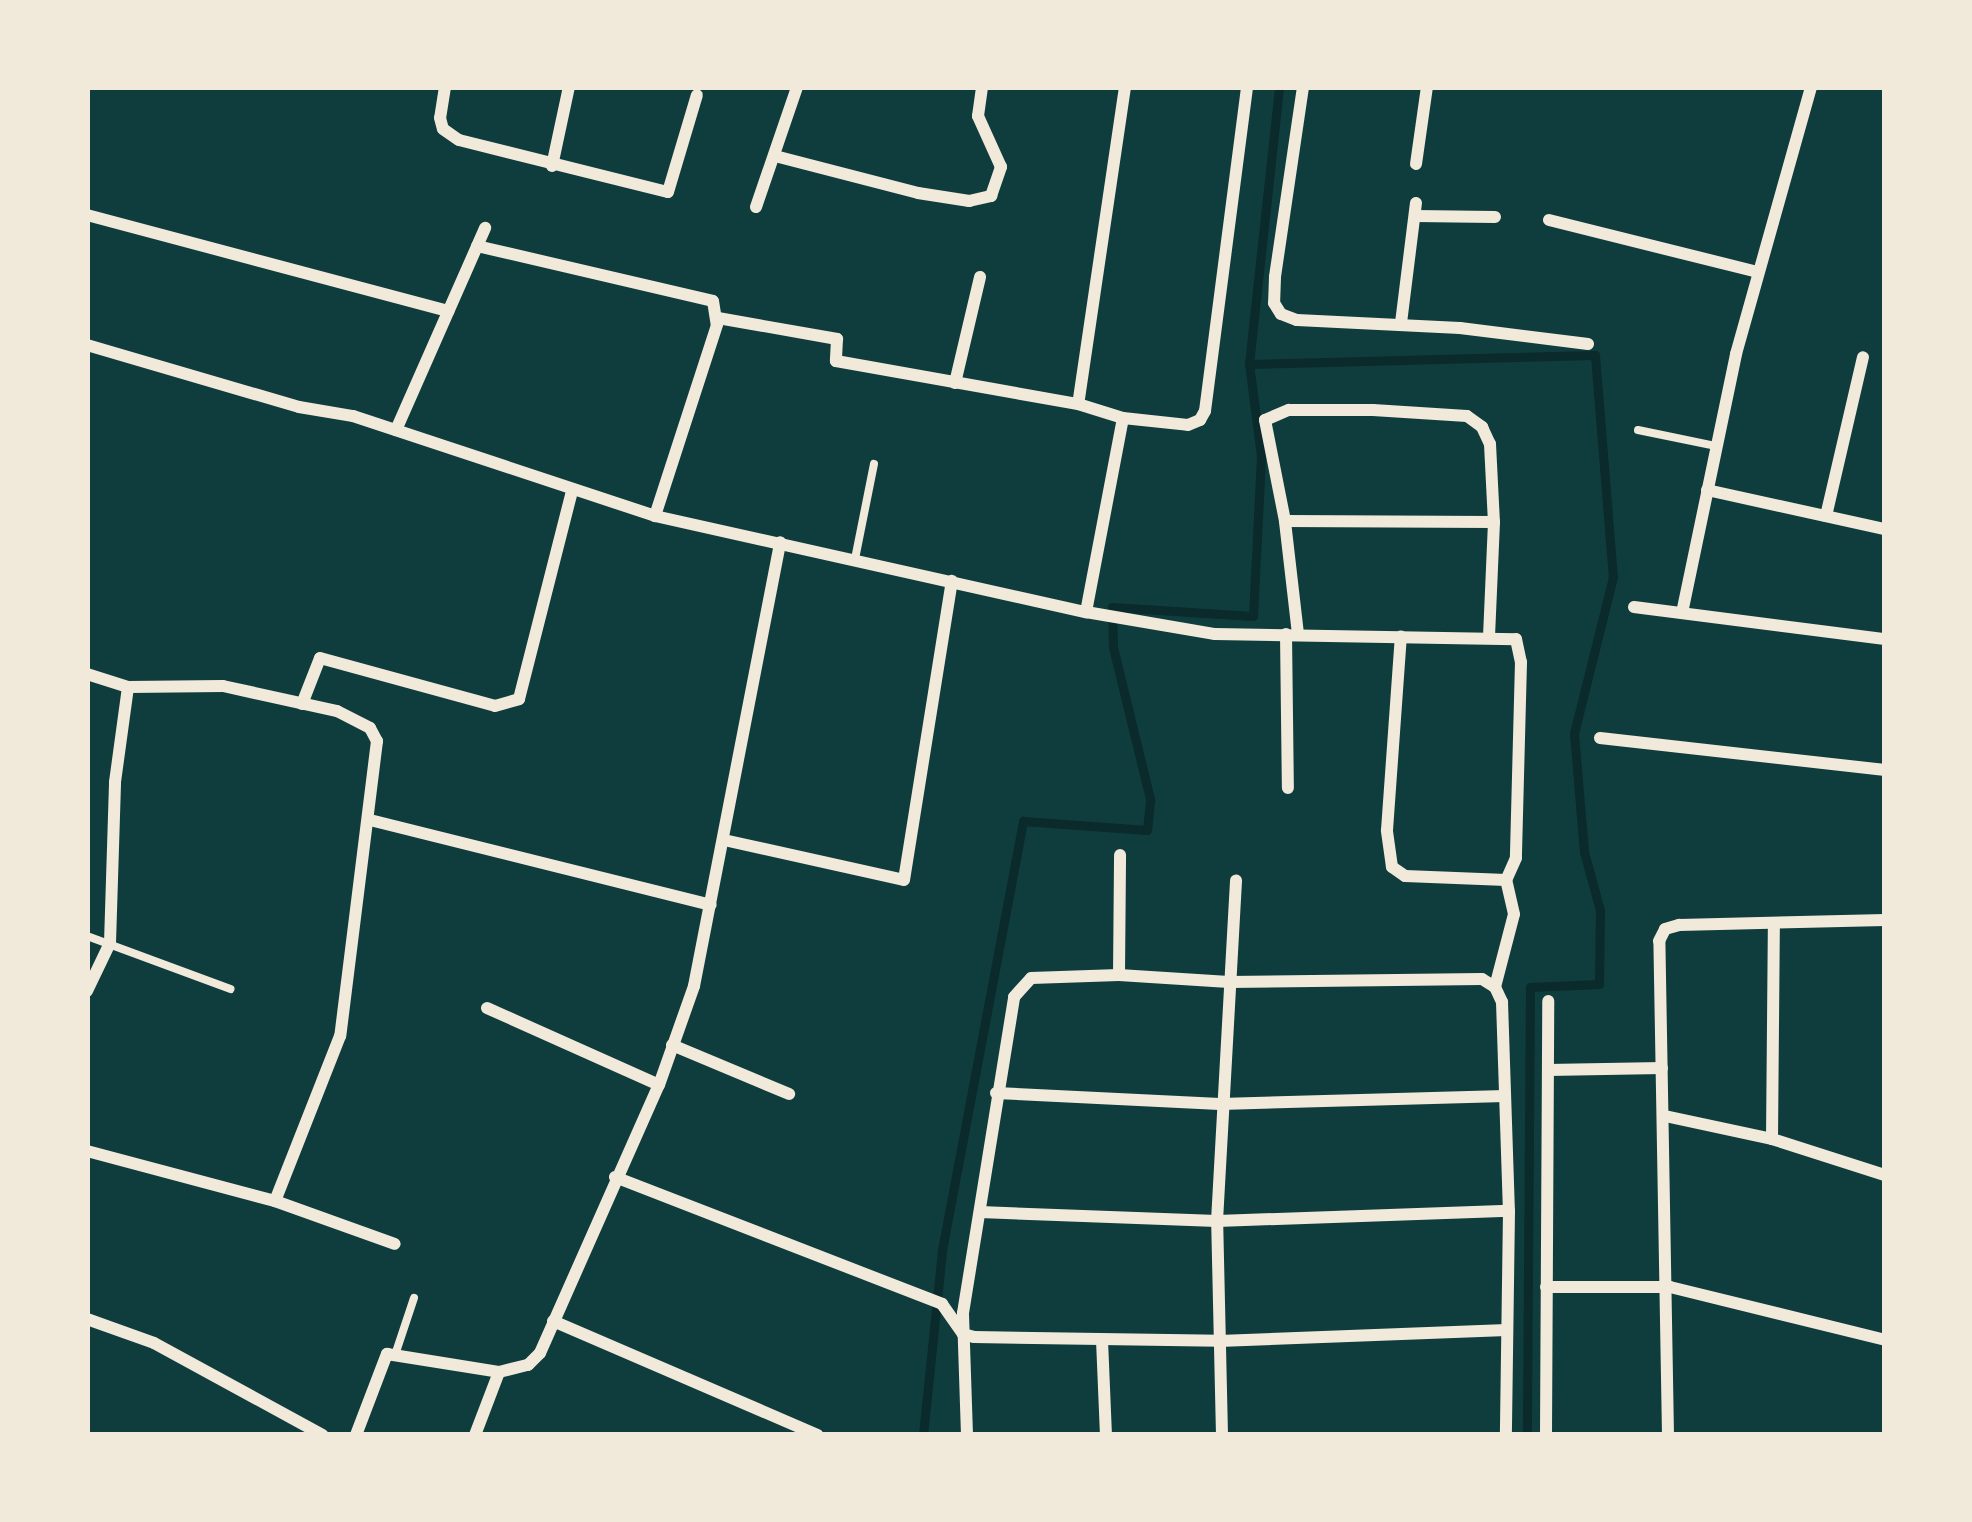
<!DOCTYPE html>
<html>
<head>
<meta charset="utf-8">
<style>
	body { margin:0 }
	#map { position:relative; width:1972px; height:1522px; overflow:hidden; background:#0f3d3e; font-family:Quicksand,sans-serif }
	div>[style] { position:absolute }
	.stream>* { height:9px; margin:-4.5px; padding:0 4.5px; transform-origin:4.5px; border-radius:4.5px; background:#0a2a2b }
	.service>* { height:8px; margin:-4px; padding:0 4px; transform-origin:4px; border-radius:4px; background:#f1e9da }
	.minor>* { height:12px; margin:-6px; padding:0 6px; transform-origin:6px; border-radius:6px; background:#f1e9da }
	span { translate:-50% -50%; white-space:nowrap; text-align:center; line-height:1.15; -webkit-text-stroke:10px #f1e9da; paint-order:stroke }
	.frame { position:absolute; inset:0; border:90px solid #f1e9da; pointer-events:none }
</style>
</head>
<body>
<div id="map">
	<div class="stream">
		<div style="left:1249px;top:364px;width:346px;rotate:-1.5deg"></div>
		<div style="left:1595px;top:355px;width:223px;rotate:85.4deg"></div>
		<div style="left:1613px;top:577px;width:161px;rotate:104deg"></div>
		<div style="left:1574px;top:733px;width:119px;rotate:85.2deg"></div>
		<div style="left:1584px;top:852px;width:60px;rotate:74.6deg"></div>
		<div style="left:1600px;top:910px;width:74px;rotate:90.8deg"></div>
		<div style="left:1599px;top:984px;width:69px;rotate:177.5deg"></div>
		<div style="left:1530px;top:987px;width:448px;rotate:90.4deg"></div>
		<div style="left:923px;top:1435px;width:186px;rotate:-84.1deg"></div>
		<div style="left:942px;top:1250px;width:437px;rotate:-79.3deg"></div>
		<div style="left:1023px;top:821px;width:124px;rotate:4.2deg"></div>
		<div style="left:1147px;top:830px;width:31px;rotate:-84deg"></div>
		<div style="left:1150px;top:799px;width:156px;rotate:-103.7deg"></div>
		<div style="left:1113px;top:647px;width:40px;rotate:-91.4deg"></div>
		<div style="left:1112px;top:607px;width:141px;rotate:3.7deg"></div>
		<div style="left:1253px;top:616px;width:160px;rotate:-87.1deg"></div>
		<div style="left:1261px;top:456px;width:93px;rotate:-97.4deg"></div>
		<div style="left:1249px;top:364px;width:279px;rotate:-83.8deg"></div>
	</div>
	<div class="service">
		<div style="left:1638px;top:430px;width:80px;rotate:11.6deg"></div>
		<div style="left:855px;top:559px;width:97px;rotate:-78.7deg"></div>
		<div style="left:87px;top:936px;width:153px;rotate:20.3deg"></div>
		<div style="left:396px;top:1352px;width:57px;rotate:-71.6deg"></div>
	</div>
	<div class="minor">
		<div style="left:445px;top:87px;width:31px;rotate:99deg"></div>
		<div style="left:440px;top:118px;width:11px;rotate:75deg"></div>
		<div style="left:443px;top:129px;width:19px;rotate:35deg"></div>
		<div style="left:459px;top:140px;width:215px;rotate:14deg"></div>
		<div style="left:668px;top:192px;width:101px;rotate:-73.4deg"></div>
		<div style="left:1125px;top:87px;width:320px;rotate:98.4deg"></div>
		<div style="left:1078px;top:404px;width:47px;rotate:17.3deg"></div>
		<div style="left:1123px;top:418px;width:65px;rotate:6.1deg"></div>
		<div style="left:1188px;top:425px;width:13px;rotate:-23deg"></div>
		<div style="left:1200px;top:420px;width:10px;rotate:-61deg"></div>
		<div style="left:1205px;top:411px;width:327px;rotate:-82.6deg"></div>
		<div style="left:1303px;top:87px;width:192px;rotate:98.4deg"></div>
		<div style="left:1275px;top:277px;width:26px;rotate:92deg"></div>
		<div style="left:1274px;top:303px;width:13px;rotate:58deg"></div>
		<div style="left:1281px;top:314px;width:17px;rotate:21deg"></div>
		<div style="left:1297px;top:320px;width:163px;rotate:2.8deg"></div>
		<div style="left:1460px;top:328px;width:129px;rotate:7.1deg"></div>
		<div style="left:775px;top:156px;width:148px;rotate:14.5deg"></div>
		<div style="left:918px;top:193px;width:52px;rotate:8.9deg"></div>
		<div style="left:969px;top:201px;width:23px;rotate:-13deg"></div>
		<div style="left:991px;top:196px;width:31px;rotate:-71deg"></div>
		<div style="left:1001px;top:167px;width:56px;rotate:-114.3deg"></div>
		<div style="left:978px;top:116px;width:29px;rotate:-82deg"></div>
		<div style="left:1416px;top:164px;width:78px;rotate:-81.9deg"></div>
		<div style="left:552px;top:166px;width:81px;rotate:-77.9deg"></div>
		<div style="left:756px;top:207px;width:127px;rotate:-71.1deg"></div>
		<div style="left:87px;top:215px;width:374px;rotate:14.9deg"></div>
		<div style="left:1415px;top:216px;width:80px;rotate:0.7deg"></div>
		<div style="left:1549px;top:220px;width:214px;rotate:14deg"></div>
		<div style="left:477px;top:246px;width:242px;rotate:13.1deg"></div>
		<div style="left:713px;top:301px;width:24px;rotate:81deg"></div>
		<div style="left:717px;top:325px;width:201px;rotate:108deg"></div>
		<div style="left:718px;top:318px;width:121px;rotate:10deg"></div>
		<div style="left:837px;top:339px;width:22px;rotate:93deg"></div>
		<div style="left:836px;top:361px;width:246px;rotate:10.1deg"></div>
		<div style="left:1401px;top:323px;width:121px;rotate:-82.9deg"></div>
		<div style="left:87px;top:345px;width:221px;rotate:16.3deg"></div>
		<div style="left:299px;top:407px;width:55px;rotate:9.5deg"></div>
		<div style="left:353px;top:416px;width:318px;rotate:18.3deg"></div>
		<div style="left:655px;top:516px;width:442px;rotate:12.6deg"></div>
		<div style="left:1086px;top:612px;width:131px;rotate:9.7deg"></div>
		<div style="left:1215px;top:634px;width:301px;rotate:1deg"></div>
		<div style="left:1516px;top:639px;width:24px;rotate:78deg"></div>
		<div style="left:1521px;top:662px;width:196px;rotate:91.5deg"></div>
		<div style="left:1516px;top:858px;width:24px;rotate:114deg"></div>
		<div style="left:1506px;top:880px;width:101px;rotate:-177.7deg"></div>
		<div style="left:1405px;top:876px;width:16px;rotate:-145deg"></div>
		<div style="left:1392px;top:867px;width:37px;rotate:-98deg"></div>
		<div style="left:1387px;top:830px;width:194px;rotate:-85.9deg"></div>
		<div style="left:955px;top:383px;width:109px;rotate:-76.7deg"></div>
		<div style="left:396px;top:430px;width:221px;rotate:-66.2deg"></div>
		<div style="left:1707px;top:490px;width:182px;rotate:12.4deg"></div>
		<div style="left:1826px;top:516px;width:163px;rotate:-76.9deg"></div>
		<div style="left:1285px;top:521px;width:209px;rotate:0.3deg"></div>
		<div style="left:1634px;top:607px;width:253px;rotate:7.3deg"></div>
		<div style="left:1086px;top:612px;width:197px;rotate:-79.2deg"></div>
		<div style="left:1682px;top:613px;width:265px;rotate:-78.2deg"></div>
		<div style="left:1736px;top:354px;width:277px;rotate:-74.3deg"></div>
		<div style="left:1286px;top:634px;width:154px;rotate:89.3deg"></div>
		<div style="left:1298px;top:634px;width:114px;rotate:-96.6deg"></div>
		<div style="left:1285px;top:521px;width:103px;rotate:-101.2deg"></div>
		<div style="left:1265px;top:420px;width:26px;rotate:-23deg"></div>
		<div style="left:1289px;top:410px;width:84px"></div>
		<div style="left:1373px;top:410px;width:94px;rotate:3.7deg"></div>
		<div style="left:1467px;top:416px;width:19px;rotate:36deg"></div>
		<div style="left:1482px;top:427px;width:19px;rotate:65deg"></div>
		<div style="left:1490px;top:444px;width:78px;rotate:87.1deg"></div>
		<div style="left:1494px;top:522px;width:113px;rotate:92.5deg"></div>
		<div style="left:87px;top:674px;width:43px;rotate:17.6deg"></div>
		<div style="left:128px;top:687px;width:95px;rotate:-0.6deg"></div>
		<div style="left:223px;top:686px;width:117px;rotate:12.4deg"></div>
		<div style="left:337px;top:711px;width:37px;rotate:27deg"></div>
		<div style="left:370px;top:728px;width:15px;rotate:62deg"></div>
		<div style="left:377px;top:741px;width:297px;rotate:97.1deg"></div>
		<div style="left:340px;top:1036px;width:177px;rotate:111.5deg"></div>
		<div style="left:302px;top:704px;width:49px;rotate:-68.6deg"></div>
		<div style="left:320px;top:658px;width:181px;rotate:15.3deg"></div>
		<div style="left:495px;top:706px;width:25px;rotate:-16deg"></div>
		<div style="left:519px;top:699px;width:215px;rotate:-75.7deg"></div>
		<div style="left:1600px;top:738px;width:287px;rotate:6.4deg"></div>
		<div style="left:370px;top:820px;width:351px;rotate:14deg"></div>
		<div style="left:724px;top:840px;width:184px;rotate:12.5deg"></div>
		<div style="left:904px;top:880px;width:303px;rotate:-80.9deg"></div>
		<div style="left:1119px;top:975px;width:120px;rotate:-89.5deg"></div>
		<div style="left:1495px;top:987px;width:75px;rotate:-75.4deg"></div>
		<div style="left:1514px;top:914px;width:35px;rotate:-103deg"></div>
		<div style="left:87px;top:991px;width:53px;rotate:-64.4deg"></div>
		<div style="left:110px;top:943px;width:161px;rotate:-88.2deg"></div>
		<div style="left:115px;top:782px;width:96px;rotate:-82.2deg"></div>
		<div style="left:487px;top:1008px;width:188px;rotate:24.1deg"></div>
		<div style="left:672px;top:1045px;width:127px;rotate:22.7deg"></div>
		<div style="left:1548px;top:1070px;width:114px;rotate:-1deg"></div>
		<div style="left:996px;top:1093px;width:224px;rotate:2.8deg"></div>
		<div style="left:1220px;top:1104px;width:285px;rotate:-1.6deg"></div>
		<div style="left:1665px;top:1116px;width:109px;rotate:12.1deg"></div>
		<div style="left:1772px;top:1139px;width:119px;rotate:17.7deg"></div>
		<div style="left:1772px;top:1139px;width:215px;rotate:-89.5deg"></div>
		<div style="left:87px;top:1151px;width:195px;rotate:14.9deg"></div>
		<div style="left:275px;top:1201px;width:127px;rotate:19.7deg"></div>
		<div style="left:615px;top:1177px;width:351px;rotate:21.2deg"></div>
		<div style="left:942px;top:1304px;width:37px;rotate:55deg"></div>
		<div style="left:963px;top:1334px;width:11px;rotate:15deg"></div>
		<div style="left:974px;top:1337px;width:245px;rotate:0.9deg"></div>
		<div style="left:1219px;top:1341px;width:288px;rotate:-2.2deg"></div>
		<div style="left:980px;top:1212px;width:237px;rotate:2.2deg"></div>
		<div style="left:1217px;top:1221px;width:292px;rotate:-2deg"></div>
		<div style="left:1546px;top:1287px;width:124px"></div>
		<div style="left:1670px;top:1287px;width:221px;rotate:13.8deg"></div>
		<div style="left:87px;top:1319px;width:71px;rotate:19.7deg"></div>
		<div style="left:154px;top:1343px;width:192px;rotate:28.6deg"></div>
		<div style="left:553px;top:1321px;width:288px;rotate:23.3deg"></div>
		<div style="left:1102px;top:1340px;width:95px;rotate:87.6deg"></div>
		<div style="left:356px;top:1435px;width:87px;rotate:-69.1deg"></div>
		<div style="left:387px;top:1354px;width:113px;rotate:9.1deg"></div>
		<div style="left:499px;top:1372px;width:30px;rotate:-14deg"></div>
		<div style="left:528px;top:1365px;width:17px;rotate:-45deg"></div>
		<div style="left:540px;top:1353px;width:293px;rotate:-66.1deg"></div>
		<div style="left:659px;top:1085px;width:105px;rotate:-70.5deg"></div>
		<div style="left:694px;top:986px;width:452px;rotate:-79deg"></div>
		<div style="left:475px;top:1435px;width:67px;rotate:-69.1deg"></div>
		<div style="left:967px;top:1435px;width:122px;rotate:-91.9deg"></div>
		<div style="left:963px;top:1313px;width:320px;rotate:-80.8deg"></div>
		<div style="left:1014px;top:997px;width:25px;rotate:-48deg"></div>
		<div style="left:1031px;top:978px;width:88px;rotate:-2deg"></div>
		<div style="left:1119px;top:975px;width:110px;rotate:3.6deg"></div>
		<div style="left:1229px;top:982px;width:253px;rotate:-0.7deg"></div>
		<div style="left:1482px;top:979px;width:15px;rotate:32deg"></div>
		<div style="left:1495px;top:987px;width:17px;rotate:65deg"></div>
		<div style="left:1502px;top:1002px;width:209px;rotate:88.1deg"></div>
		<div style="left:1509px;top:1211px;width:224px;rotate:90.8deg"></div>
		<div style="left:1222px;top:1435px;width:214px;rotate:-91.3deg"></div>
		<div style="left:1217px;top:1221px;width:341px;rotate:-86.8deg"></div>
		<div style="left:1546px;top:1435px;width:434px;rotate:-89.7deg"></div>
		<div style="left:1668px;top:1435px;width:494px;rotate:-91deg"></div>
		<div style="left:1659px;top:941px;width:13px;rotate:-63deg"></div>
		<div style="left:1665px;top:929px;width:15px;rotate:-16deg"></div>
		<div style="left:1679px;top:925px;width:206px;rotate:-1.4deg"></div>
	</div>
	<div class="frame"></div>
</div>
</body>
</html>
